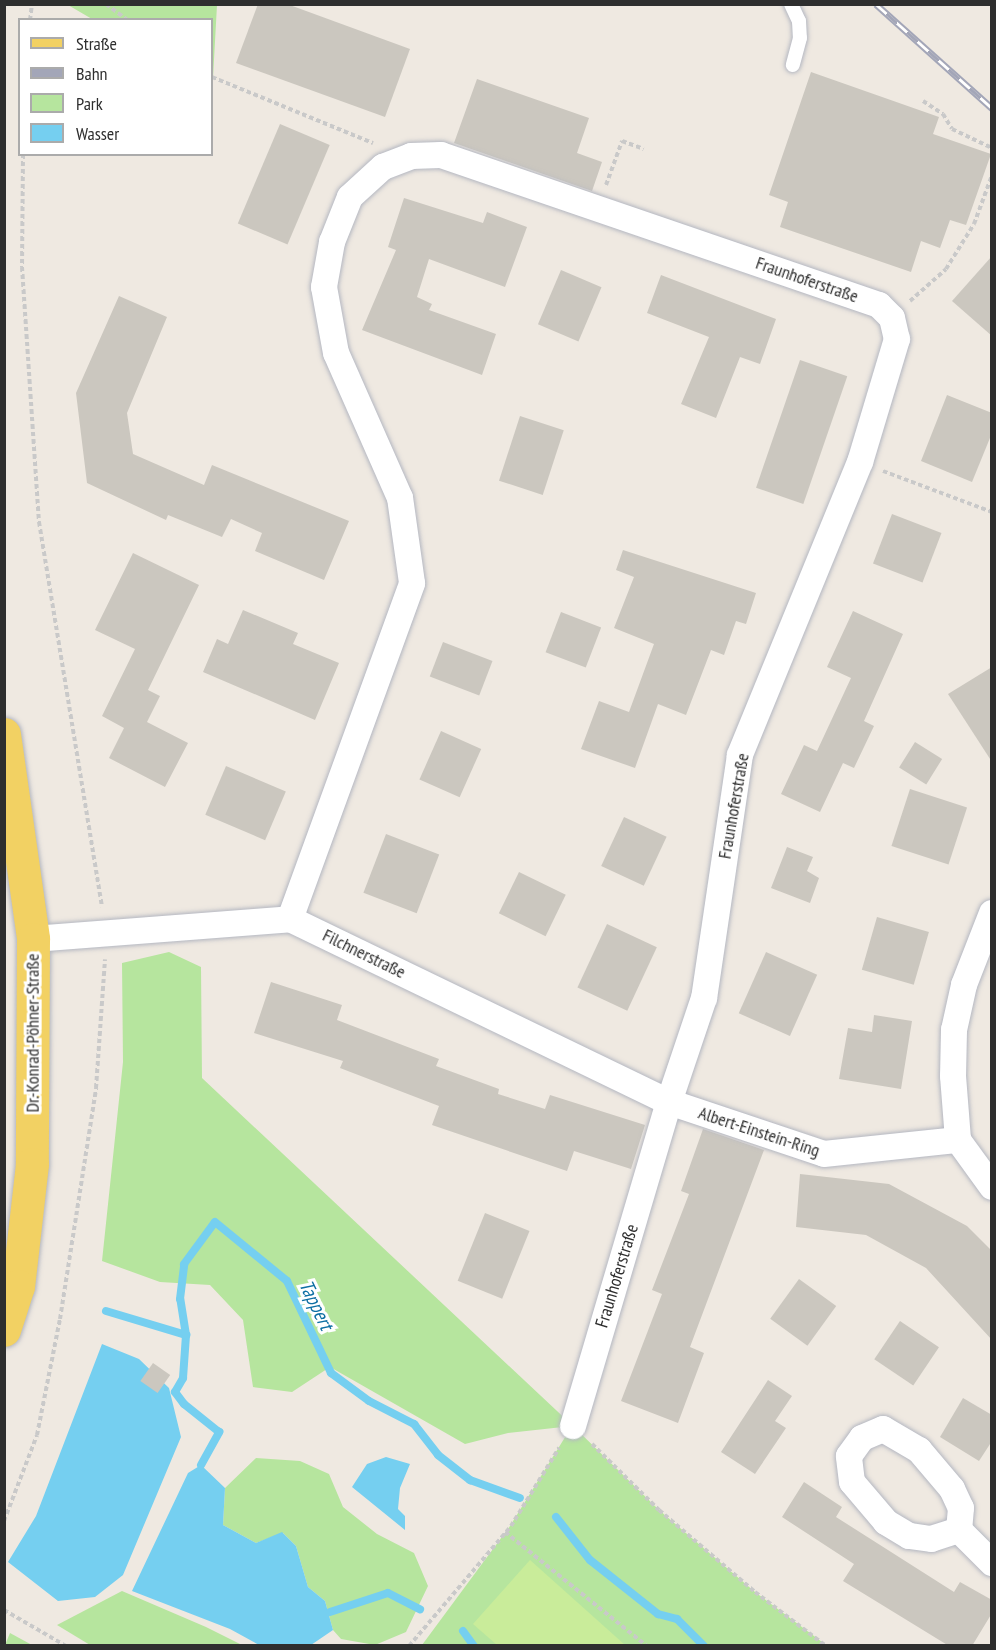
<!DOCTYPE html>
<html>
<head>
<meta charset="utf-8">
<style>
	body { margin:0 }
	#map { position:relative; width:996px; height:1650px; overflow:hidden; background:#efe9e1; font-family:"PT Sans Narrow",sans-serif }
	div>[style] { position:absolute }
	.green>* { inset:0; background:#b6e59e }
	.pitch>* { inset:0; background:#c9ec9a }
	.water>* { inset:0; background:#75cff0 }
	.stream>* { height:8px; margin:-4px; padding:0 4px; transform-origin:4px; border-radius:4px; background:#75cff0 }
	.building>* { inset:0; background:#cbc7bf; transform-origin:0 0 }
	.path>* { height:4px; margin-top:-2px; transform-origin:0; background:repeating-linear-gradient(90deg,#c9c9c9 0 4.5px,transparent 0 7.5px) }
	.roads { filter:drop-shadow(0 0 2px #b4b7c1) drop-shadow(0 0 2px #b4b7c1) }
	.lane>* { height:14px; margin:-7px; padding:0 7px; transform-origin:7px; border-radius:7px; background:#fff }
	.street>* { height:26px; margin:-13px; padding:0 13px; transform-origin:13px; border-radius:13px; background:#fff }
	.primary>* { height:33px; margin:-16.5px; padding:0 16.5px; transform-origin:16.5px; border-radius:16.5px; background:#f2d163 }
	.rail>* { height:7px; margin-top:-3.5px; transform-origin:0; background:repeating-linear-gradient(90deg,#fff 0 14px,#a3a6b8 0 28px); box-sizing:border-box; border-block:2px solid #a3a6b8 }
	span { translate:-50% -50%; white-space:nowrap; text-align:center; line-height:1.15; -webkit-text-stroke:6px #fff; paint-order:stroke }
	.street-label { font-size:18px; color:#2e2e2e }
	.water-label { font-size:20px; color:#0d6fa3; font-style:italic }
	.frame { position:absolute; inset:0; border:6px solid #2e2e2e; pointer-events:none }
	.legend { position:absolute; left:18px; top:18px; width:195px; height:138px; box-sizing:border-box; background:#fff; border:2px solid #ababab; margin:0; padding:8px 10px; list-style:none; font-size:18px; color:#2e2e2e }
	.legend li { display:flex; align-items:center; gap:12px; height:30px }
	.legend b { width:30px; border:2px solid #ababab }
</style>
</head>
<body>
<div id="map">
	<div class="green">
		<div style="clip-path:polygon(68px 5px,217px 5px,212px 96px,212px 20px,92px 19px)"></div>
		<div style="clip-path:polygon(169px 952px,201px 967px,202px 1078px,573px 1426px,659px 1510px,755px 1592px,826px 1645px,422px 1645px,510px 1526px,572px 1426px,508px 1433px,465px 1444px,330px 1367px,292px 1392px,253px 1387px,243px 1320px,210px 1285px,160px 1282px,102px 1261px,123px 1062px,122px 963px)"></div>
		<div style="clip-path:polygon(256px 1458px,300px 1461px,329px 1474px,343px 1507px,377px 1534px,414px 1553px,428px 1586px,406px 1632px,375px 1645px,341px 1639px,333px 1630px,325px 1601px,308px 1587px,296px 1546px,283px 1533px,256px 1543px,223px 1525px,225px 1488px)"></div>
		<div style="clip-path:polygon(122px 1591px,206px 1627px,242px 1645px,90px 1645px,57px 1625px)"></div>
		<div style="clip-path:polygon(10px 1633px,32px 1645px,5px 1645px)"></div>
	</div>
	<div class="pitch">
		<div style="clip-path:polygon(530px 1560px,625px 1645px,497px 1645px,473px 1624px)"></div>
	</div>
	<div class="water">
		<div style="clip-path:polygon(102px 1344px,139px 1359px,169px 1388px,181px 1437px,123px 1575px,95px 1597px,58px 1601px,8px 1562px,36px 1516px)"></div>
		<div style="clip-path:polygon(386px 1457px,410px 1464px,400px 1488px,398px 1509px,405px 1516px,405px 1530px,352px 1487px,367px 1464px)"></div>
		<div style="clip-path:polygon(201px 1465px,225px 1488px,223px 1525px,256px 1543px,282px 1532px,296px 1546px,308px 1587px,325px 1601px,333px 1630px,311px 1645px,259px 1645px,230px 1629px,132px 1591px,188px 1473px)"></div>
	</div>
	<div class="stream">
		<div style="left:106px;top:1311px;width:84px;rotate:16.7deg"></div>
		<div style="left:201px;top:1465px;width:38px;rotate:-61deg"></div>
		<div style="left:219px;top:1432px;width:45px;rotate:-141.3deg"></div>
		<div style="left:184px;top:1404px;width:15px;rotate:-127deg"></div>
		<div style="left:175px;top:1392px;width:16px;rotate:-60deg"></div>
		<div style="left:183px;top:1378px;width:43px;rotate:-86deg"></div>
		<div style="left:186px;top:1335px;width:36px;rotate:-99deg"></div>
		<div style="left:180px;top:1299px;width:35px;rotate:-83deg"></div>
		<div style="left:184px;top:1264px;width:52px;rotate:-53.6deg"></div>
		<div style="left:215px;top:1222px;width:93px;rotate:39.3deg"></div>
		<div style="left:287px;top:1281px;width:102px;rotate:64.4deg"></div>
		<div style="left:331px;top:1373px;width:47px;rotate:36.4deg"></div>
		<div style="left:369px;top:1401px;width:51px;rotate:27.1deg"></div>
		<div style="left:414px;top:1424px;width:39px;rotate:52deg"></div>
		<div style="left:438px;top:1455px;width:41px;rotate:38deg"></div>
		<div style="left:470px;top:1480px;width:53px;rotate:19.8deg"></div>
		<div style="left:556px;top:1517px;width:55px;rotate:51.7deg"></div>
		<div style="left:590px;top:1560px;width:87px;rotate:38.5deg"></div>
		<div style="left:658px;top:1614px;width:20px;rotate:15deg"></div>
		<div style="left:677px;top:1619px;width:38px;rotate:45deg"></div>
		<div style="left:330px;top:1612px;width:61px;rotate:-18.1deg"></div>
		<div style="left:388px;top:1593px;width:36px;rotate:27deg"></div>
		<div style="left:463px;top:1631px;width:19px;rotate:54deg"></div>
	</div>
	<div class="building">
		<div style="clip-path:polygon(258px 4px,287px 4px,410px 49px,385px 117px,236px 63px)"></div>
		<div style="clip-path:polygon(811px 72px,939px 117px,933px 134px,991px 154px,966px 225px,950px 220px,940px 248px,921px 241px,911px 272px,780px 227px,788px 202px,769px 195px)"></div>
		<div style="clip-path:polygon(477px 79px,589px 118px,577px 153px,602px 162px,592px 191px,454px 143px)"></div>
		<div style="left:280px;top:124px;width:54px;height:108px;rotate:23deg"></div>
		<div style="clip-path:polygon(404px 198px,483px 223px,487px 212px,527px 227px,505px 287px,429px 259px,417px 297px,432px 304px,429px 310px,496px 334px,482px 375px,362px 330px,396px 250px,388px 247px)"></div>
		<div style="clip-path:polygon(992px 256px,992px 336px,952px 301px)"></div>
		<div style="left:561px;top:270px;width:44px;height:59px;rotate:23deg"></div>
		<div style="clip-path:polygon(661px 275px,776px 319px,760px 364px,740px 357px,716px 418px,681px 404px,709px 337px,647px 313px)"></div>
		<div style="clip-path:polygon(119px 296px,167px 317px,127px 413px,133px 454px,204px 485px,212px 465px,349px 521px,324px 580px,255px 551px,262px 533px,231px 519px,222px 537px,168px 515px,166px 520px,87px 483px,76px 393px)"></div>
		<div style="left:800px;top:360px;width:50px;height:135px;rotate:19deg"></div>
		<div style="clip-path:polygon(947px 395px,992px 413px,992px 433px,972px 482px,921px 461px)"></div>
		<div style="left:520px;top:416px;width:46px;height:68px;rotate:18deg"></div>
		<div style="left:892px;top:514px;width:53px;height:53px;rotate:21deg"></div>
		<div style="clip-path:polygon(623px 550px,756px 593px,746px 624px,736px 621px,724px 655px,711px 650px,686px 715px,658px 704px,635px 768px,581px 749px,599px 701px,629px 712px,654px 644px,614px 628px,634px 577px,616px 570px)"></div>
		<div style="clip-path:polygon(133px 553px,199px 585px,148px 690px,160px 696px,147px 722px,188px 743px,165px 787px,109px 758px,124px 728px,102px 716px,135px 649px,95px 630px)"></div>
		<div style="clip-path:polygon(243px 610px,298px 633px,293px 644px,339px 663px,315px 720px,203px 672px,217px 639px,228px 644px)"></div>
		<div style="clip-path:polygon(853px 611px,903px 634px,864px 721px,874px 726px,854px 768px,843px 763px,820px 812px,781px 794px,804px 745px,817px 751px,851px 678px,827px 667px)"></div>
		<div style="left:561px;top:612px;width:43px;height:43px;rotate:21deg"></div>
		<div style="left:443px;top:642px;width:53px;height:37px;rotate:21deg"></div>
		<div style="clip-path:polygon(992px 667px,992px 762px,948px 694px)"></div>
		<div style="left:441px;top:731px;width:44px;height:53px;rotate:24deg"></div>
		<div style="left:915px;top:742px;width:32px;height:30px;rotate:32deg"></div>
		<div style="left:226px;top:766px;width:65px;height:53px;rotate:23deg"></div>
		<div style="left:910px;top:789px;width:60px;height:60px;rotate:18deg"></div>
		<div style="left:624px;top:817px;width:47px;height:54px;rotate:25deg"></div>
		<div style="left:386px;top:834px;width:57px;height:63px;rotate:21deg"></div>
		<div style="clip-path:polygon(787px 847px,813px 857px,807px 871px,819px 878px,810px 903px,771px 888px)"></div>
		<div style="left:519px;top:872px;width:52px;height:46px;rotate:26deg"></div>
		<div style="left:877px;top:917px;width:54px;height:55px;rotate:16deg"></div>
		<div style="left:607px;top:924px;width:55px;height:70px;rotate:25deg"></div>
		<div style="left:766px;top:952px;width:56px;height:67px;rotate:24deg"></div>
		<div style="clip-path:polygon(271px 982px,342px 1005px,337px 1020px,439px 1059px,436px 1066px,499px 1089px,498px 1094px,545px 1109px,550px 1095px,645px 1125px,631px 1169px,574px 1151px,567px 1171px,432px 1125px,439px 1106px,340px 1068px,343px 1061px,254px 1033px)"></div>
		<div style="clip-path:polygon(874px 1015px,912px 1021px,901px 1089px,839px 1079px,848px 1028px,872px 1032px)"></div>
		<div style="clip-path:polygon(703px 1129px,764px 1150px,690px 1347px,704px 1353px,678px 1423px,621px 1401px,662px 1294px,652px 1290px,689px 1194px,681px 1191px)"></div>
		<div style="clip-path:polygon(800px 1174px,889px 1184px,967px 1226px,992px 1251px,992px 1340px,926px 1268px,866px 1235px,796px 1227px)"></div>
		<div style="left:485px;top:1213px;width:48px;height:73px;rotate:22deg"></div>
		<div style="left:799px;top:1279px;width:46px;height:49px;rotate:36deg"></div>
		<div style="left:900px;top:1321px;width:47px;height:46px;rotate:34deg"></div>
		<div style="left:153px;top:1363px;width:21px;height:22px;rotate:35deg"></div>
		<div style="clip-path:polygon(768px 1380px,792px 1396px,775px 1421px,786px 1428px,755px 1474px,721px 1452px)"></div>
		<div style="clip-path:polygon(963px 1398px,992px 1415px,992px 1441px,979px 1461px,940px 1437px)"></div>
		<div style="clip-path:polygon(804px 1482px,842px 1507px,836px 1517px,954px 1592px,960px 1582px,992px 1600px,992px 1613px,972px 1646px,949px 1646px,843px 1581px,854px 1564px,782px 1517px)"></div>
	</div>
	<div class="path">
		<div style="left:106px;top:4px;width:26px;rotate:37deg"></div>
		<div style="left:30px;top:20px;width:16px;rotate:-83deg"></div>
		<div style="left:212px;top:77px;width:174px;rotate:22.3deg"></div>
		<div style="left:923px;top:101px;width:24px;rotate:33deg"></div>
		<div style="left:943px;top:114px;width:17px;rotate:59deg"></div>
		<div style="left:952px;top:129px;width:44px;rotate:25.4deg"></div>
		<div style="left:23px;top:154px;width:113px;rotate:90.5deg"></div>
		<div style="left:22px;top:267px;width:256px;rotate:86.2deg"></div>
		<div style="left:39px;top:522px;width:390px;rotate:80.7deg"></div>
		<div style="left:606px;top:185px;width:47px;rotate:-70deg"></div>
		<div style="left:622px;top:141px;width:23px;rotate:20deg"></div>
		<div style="left:910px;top:301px;width:48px;rotate:-41.6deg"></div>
		<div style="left:946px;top:269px;width:53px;rotate:-58.1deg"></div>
		<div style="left:974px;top:224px;width:52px;rotate:-69.8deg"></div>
		<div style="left:883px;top:471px;width:116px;rotate:20.6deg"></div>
		<div style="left:592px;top:1444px;width:94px;rotate:44.6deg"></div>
		<div style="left:659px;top:1510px;width:126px;rotate:40.5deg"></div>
		<div style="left:755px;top:1592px;width:89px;rotate:37.3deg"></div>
		<div style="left:4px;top:1521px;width:92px;rotate:-69deg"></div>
		<div style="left:37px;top:1435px;width:118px;rotate:-78.8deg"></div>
		<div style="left:60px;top:1319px;width:234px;rotate:-81.1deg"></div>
		<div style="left:96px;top:1088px;width:129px;rotate:-86deg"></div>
		<div style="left:505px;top:1532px;width:182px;rotate:38.8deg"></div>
		<div style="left:4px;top:1610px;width:72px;rotate:30.1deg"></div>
		<div style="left:409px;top:1646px;width:157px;rotate:-49.6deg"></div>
		<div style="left:511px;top:1526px;width:92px;rotate:-58.4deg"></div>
	</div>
	<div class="roads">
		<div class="lane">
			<div style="left:791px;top:4px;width:19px;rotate:65deg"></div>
			<div style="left:799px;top:21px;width:17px;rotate:87deg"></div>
			<div style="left:800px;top:38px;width:28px;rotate:105deg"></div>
		</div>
		<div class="street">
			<div style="left:992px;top:913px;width:77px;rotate:111.3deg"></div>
			<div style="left:964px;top:985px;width:46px;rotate:102.5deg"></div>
			<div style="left:954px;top:1030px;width:46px;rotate:91.2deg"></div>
			<div style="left:953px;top:1076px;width:64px;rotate:85.5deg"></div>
			<div style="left:958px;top:1140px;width:58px;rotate:54.1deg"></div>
			<div style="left:290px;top:919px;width:357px;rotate:-70deg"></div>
			<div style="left:412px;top:583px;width:86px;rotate:-98deg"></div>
			<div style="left:400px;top:498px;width:158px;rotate:-113.8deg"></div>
			<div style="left:336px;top:353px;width:67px;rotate:-100.3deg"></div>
			<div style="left:324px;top:287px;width:46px;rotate:-79.9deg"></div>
			<div style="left:332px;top:242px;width:48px;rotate:-68.2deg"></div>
			<div style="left:350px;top:197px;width:45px;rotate:-42.3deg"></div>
			<div style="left:383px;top:167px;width:30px;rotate:-21deg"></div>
			<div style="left:411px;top:156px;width:30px;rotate:-2deg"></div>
			<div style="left:441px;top:155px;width:463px;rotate:18.9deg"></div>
			<div style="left:879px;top:305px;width:18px;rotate:45deg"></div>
			<div style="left:892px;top:318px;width:22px;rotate:77deg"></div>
			<div style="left:897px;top:339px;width:128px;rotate:106.7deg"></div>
			<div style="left:860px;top:462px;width:317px;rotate:112.3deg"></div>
			<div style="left:740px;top:755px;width:246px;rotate:98.4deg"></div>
			<div style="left:704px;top:998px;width:110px;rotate:108.6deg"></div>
			<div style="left:669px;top:1102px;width:338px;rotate:106.5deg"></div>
			<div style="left:33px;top:939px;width:258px;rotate:-4.4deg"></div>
			<div style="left:290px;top:919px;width:421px;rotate:25.8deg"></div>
			<div style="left:669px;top:1102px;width:163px;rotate:18.5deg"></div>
			<div style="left:824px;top:1154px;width:135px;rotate:-6deg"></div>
			<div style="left:959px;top:1530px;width:29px;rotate:162deg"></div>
			<div style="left:931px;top:1539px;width:22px;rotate:-172deg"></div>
			<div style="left:909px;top:1536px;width:27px;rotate:-149deg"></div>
			<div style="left:886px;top:1522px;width:52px;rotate:-130.4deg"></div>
			<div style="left:852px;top:1482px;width:26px;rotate:-97deg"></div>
			<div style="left:849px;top:1456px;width:22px;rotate:-54deg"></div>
			<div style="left:862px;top:1438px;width:23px;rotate:-23deg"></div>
			<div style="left:883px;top:1429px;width:42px;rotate:30.3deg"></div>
			<div style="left:919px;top:1450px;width:51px;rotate:49.8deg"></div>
			<div style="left:952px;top:1489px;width:21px;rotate:65deg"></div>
			<div style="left:961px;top:1508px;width:22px;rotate:95deg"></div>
			<div style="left:959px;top:1530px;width:47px;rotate:45deg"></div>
		</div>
		<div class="primary">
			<div style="left:4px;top:734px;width:207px;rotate:81.9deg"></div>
			<div style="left:33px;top:939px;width:225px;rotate:90.3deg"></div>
			<div style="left:32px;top:1164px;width:123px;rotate:96.5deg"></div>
			<div style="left:18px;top:1286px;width:46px;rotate:107.7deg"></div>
		</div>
	</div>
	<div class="rail">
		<div style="left:876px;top:4px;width:156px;rotate:41.9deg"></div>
	</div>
	<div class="street-label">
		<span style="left:807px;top:280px;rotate:19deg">Fraunhoferstraße</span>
		<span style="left:734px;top:806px;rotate:-80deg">Fraunhoferstraße</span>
		<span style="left:364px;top:954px;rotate:26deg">Filchnerstraße</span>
		<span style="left:33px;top:1033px;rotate:-90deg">Dr.-Konrad-Pöhner-Straße</span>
		<span style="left:759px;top:1132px;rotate:18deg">Albert-Einstein-Ring</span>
		<span style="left:617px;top:1276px;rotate:-73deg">Fraunhoferstraße</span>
	</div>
	<div class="water-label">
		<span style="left:316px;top:1305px;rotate:64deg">Tappert</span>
	</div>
	<div class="frame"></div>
	<ul class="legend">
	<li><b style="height:8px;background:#f2d163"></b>Straße</li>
	<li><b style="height:8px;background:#a3a6b8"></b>Bahn</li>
	<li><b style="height:16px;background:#b6e59e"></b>Park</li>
	<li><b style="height:16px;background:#75cff0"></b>Wasser</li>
	</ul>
</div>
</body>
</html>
